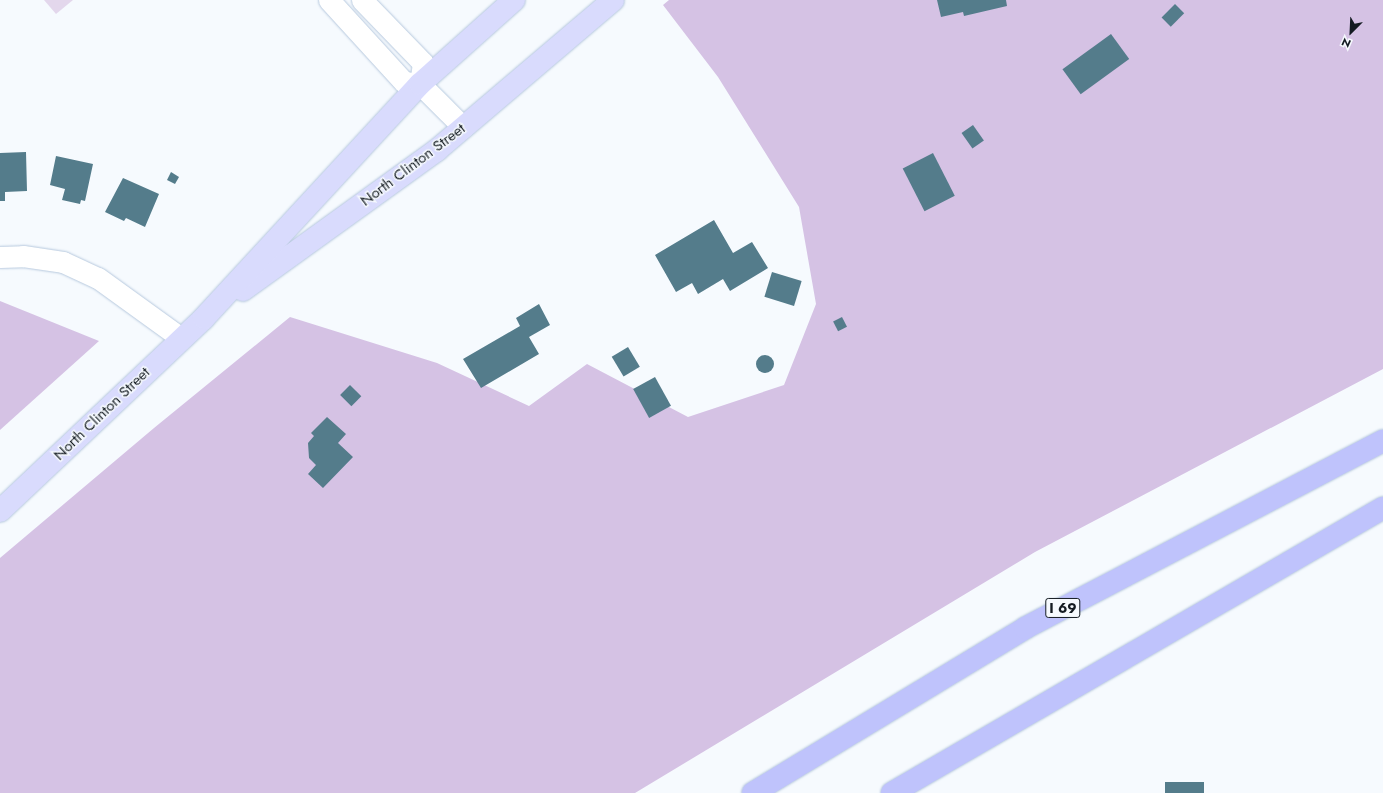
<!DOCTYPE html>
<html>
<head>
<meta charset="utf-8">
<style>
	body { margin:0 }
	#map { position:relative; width:1383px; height:793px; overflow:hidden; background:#f6fafe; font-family:Jost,sans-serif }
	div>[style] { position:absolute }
	.green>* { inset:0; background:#e3d7ec }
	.forest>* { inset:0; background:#d5c2e4 }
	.building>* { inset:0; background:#547c8b; transform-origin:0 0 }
	.round { border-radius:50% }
	.roads { filter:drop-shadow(0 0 1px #b7c9de) drop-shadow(0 0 1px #b7c9de) }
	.minor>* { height:21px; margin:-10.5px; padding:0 10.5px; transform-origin:10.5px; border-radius:10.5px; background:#fff }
	.primary>* { height:22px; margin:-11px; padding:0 11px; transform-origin:11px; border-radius:11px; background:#d9dbfd }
	.motorway>* { height:22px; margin:-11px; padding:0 11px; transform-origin:11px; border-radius:11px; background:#bfc3fc }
	span { translate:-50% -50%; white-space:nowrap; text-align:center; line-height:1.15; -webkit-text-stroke:3px #f6fafe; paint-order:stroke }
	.shield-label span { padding:1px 3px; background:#f6fafe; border:1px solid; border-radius:3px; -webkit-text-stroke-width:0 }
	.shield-label { font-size:14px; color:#141b22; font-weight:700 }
	.street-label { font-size:15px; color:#141b22 }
	.north { position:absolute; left:1331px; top:12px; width:40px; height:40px; -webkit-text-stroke:3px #f6fafe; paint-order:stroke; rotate:204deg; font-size:11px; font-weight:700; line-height:16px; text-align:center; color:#141b22 }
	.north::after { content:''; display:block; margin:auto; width:14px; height:18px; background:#141b22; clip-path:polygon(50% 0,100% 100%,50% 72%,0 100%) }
</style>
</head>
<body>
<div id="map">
	<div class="green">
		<div style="clip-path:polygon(44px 0,73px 0,56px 14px)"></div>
	</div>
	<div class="forest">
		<div style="clip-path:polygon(669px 0,1383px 0,1383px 369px,1035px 552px,635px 793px,0 793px,0 558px,154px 428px,290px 317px,437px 363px,529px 406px,587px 364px,688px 417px,784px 385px,816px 304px,799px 207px,718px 77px,663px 5px)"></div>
		<div style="clip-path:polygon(0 301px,99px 341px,0 430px)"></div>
	</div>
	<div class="building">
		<div style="clip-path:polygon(937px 0,1006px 0,1007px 6px,964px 16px,963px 12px,941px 17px)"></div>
		<div style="left:1175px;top:4px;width:13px;height:19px;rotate:45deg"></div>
		<div style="left:1111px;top:34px;width:31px;height:60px;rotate:54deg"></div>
		<div style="left:973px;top:125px;width:19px;height:14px;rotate:55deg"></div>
		<div style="clip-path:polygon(26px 152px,27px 191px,5px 192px,5px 201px,0 201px,0 153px)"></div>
		<div style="left:933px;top:153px;width:48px;height:34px;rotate:63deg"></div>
		<div style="clip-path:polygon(56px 156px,93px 164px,85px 201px,81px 200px,80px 204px,62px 200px,65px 189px,50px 185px)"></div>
		<div style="clip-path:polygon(171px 172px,179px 177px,175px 184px,167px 180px)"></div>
		<div style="clip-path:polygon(123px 178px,159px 194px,145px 227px,126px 218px,124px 221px,105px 212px)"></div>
		<div style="clip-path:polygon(714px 220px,733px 253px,752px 242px,768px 268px,730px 291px,723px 279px,698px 294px,692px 283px,676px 292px,655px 255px)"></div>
		<div style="left:772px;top:272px;width:31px;height:26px;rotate:17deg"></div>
		<div style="clip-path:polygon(539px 304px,550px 325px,529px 337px,539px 354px,481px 388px,463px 359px,520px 326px,516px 318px)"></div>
		<div style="left:842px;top:317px;width:11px;height:10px;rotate:63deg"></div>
		<div style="left:628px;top:347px;width:23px;height:19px;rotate:59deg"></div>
		<div class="round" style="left:756px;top:355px;width:18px;height:18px"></div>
		<div style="left:655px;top:377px;width:33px;height:25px;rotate:61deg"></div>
		<div style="left:350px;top:385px;width:16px;height:14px;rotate:45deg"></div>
		<div style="clip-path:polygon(327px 417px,346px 434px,338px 443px,353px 457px,323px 488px,308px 474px,316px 465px,309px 458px,308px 443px,314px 436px,311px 433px)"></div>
		<div style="left:1204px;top:782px;width:11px;height:39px;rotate:90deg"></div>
	</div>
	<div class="roads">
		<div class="minor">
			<div style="left:329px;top:0;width:111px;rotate:47.6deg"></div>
			<div style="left:404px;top:82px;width:16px;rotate:7deg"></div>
			<div style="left:420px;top:84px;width:61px;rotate:45deg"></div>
			<div style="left:362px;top:0;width:88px;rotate:45.9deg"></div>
			<div style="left:423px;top:63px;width:21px;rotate:98deg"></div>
			<div style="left:0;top:257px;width:23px;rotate:-2deg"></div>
			<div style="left:23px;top:256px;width:40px;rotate:8.5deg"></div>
			<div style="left:63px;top:262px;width:38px;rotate:25deg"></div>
			<div style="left:98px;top:278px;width:102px;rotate:35.9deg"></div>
		</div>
		<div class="primary">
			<div style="left:243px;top:290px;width:239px;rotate:-35.8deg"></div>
			<div style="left:437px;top:150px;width:231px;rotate:-40.4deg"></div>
			<div style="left:0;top:511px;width:281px;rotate:-43.4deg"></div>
			<div style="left:204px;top:318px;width:318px;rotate:-47.3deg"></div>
			<div style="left:420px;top:84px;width:126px;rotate:-41.8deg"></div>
		</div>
		<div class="motorway">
			<div style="left:753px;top:793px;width:318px;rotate:-31.2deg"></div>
			<div style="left:1025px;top:628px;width:404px;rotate:-27.6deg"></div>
			<div style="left:892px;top:793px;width:568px;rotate:-30.13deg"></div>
		</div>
	</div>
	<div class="shield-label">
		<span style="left:1063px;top:608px">I 69</span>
	</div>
	<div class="street-label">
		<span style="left:413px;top:165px;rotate:-37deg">North Clinton Street</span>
		<span style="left:102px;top:414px;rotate:-44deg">North Clinton Street</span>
	</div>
	<div class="north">N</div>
</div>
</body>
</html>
